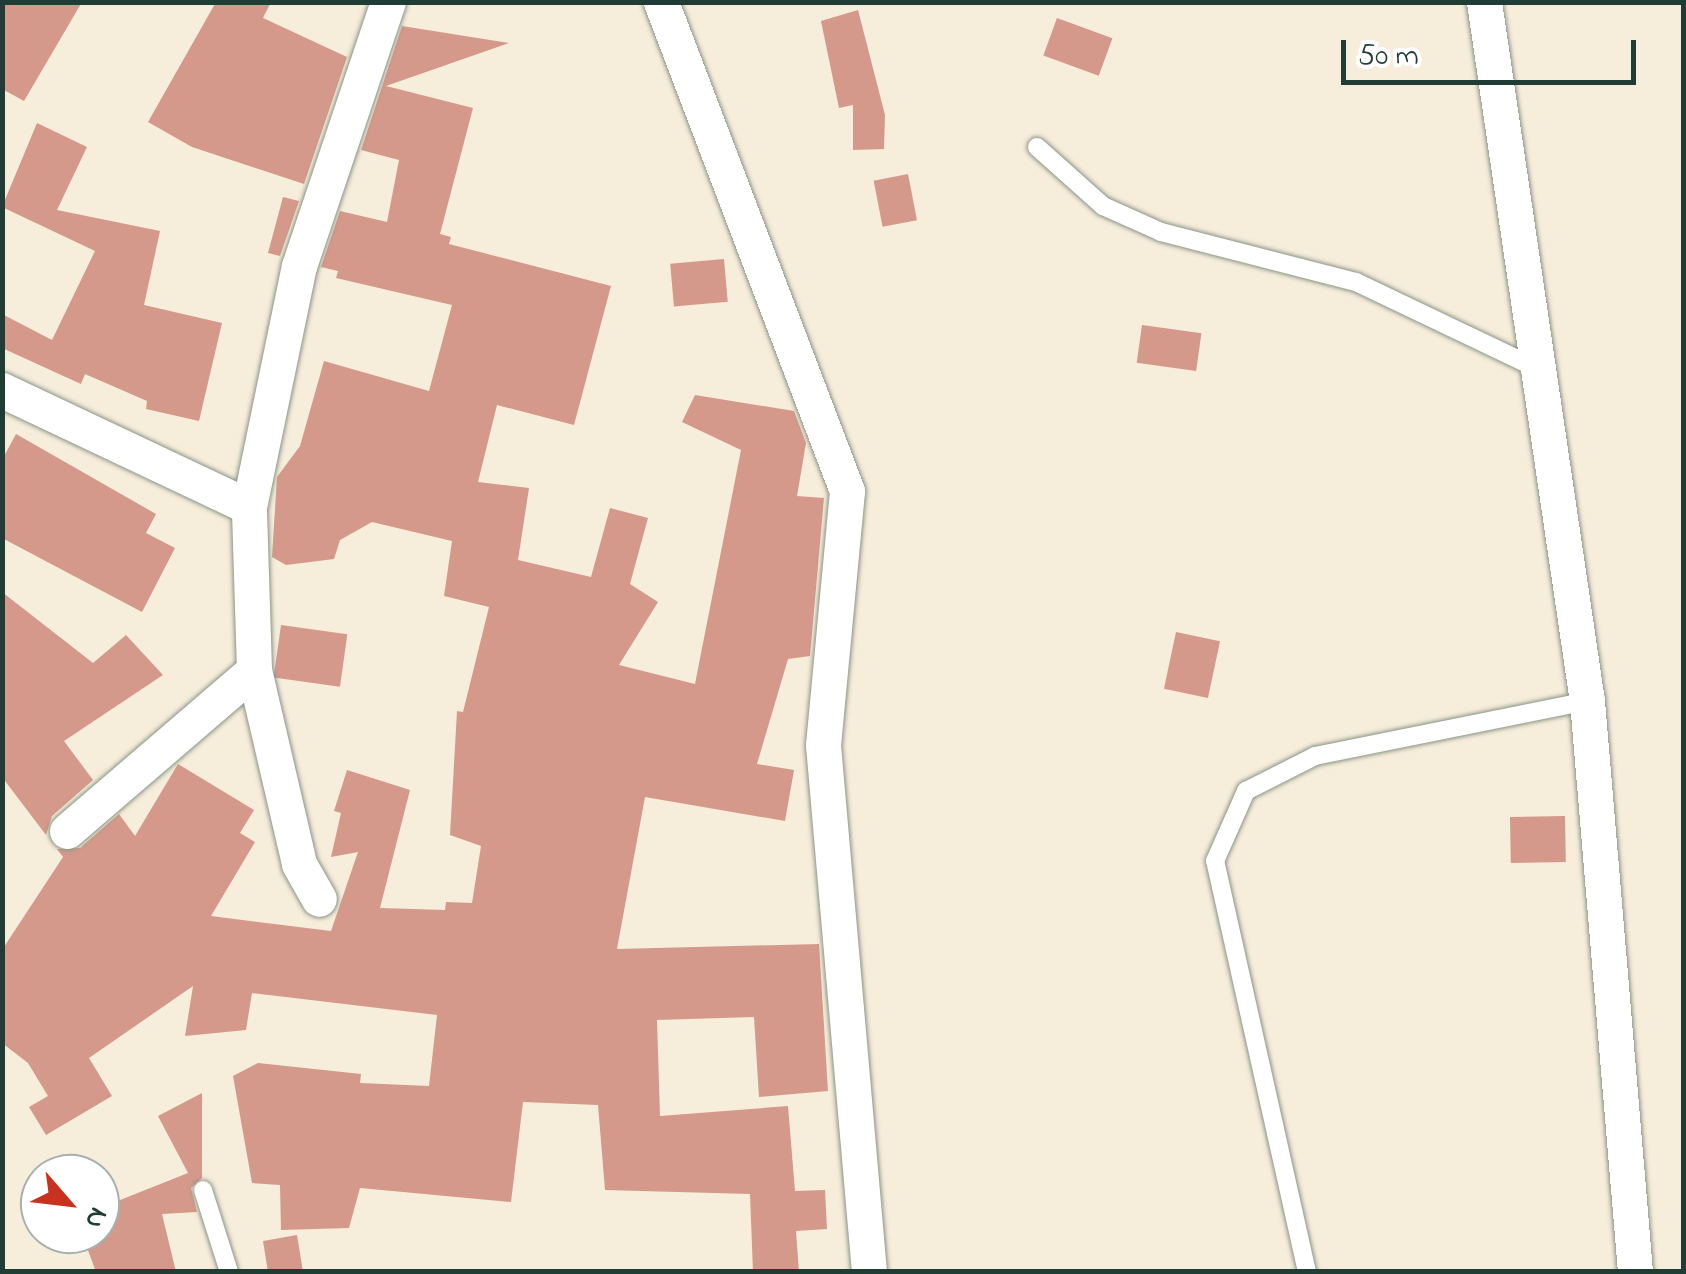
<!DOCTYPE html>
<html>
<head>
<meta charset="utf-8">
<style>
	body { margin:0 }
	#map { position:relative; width:1686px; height:1274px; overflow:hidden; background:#f6edda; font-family:"Indie Flower",sans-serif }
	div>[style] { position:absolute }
	.building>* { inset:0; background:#d4998a; transform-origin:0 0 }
	.roads { filter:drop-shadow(0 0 2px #8a9587) drop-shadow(0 0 2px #8a9587) }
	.service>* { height:18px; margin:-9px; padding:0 9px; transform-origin:9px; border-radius:9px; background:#fff }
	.minor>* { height:35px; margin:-17.5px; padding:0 17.5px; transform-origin:17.5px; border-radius:17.5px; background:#fff }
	span { translate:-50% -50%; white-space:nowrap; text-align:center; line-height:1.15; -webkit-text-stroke:8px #fff; paint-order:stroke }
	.frame { position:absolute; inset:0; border:5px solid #1f3d34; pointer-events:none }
	.north { position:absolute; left:20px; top:1154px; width:100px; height:100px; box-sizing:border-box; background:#fff; border:2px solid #a5b1ae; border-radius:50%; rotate:118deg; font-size:28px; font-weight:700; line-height:40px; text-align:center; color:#1f3d34 }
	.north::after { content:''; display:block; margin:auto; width:35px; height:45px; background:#c8321e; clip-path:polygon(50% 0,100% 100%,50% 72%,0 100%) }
	.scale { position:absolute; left:1341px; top:40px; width:295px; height:45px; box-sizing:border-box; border:5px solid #1f3d34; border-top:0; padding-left:12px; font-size:30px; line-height:35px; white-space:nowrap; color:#1f3d34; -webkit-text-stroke:8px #fff; paint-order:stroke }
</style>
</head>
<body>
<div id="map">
	<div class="building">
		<div style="clip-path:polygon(2px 2px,82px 2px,24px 101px,2px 89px)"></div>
		<div style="clip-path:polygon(216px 2px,271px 2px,263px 18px,347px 57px,304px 184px,192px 147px,148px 122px)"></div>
		<div style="clip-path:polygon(858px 10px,885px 115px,884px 149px,853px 150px,853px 105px,839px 108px,821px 21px)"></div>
		<div style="left:1057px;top:18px;width:59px;height:40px;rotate:20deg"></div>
		<div style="clip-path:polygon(402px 26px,509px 43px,386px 86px,473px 108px,440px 234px,451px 237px,449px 244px,611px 286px,574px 425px,497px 405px,478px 482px,529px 488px,518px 560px,591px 577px,610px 508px,648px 518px,630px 584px,658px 602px,619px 665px,695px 684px,741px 450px,682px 422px,695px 395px,794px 411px,806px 443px,797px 496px,824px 498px,810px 656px,788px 659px,757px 764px,794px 770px,785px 821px,645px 797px,617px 949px,819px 944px,828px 1091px,759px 1097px,754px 1017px,657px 1020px,660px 1116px,788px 1106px,795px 1191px,825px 1190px,827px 1229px,796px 1231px,799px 1272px,753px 1272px,750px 1194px,605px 1190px,598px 1105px,523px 1102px,511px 1202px,360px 1188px,349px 1228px,281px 1230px,280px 1185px,252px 1183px,233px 1076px,258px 1063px,361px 1074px,360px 1083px,429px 1086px,437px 1015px,252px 993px,246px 1030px,185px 1036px,193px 986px,89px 1058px,112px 1096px,46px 1135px,29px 1107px,48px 1096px,28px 1063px,2px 1043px,2px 950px,63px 857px,57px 849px,80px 848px,119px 814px,135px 836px,178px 764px,254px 810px,240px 833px,255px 842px,211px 916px,331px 931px,358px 852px,331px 857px,341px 813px,334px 811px,347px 770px,410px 790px,380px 908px,445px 910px,446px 902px,472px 903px,481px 846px,450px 835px,457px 711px,463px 712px,489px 607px,444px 596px,452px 541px,372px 522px,340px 540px,334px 559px,286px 565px,272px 557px,277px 477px,300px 446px,324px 361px,429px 391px,452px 305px,336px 278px,338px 271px,321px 267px,340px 211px,387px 222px,399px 160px,361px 150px)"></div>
		<div style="clip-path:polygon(37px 123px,87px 147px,57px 210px,160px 231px,144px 305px,222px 323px,199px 421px,146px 409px,147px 401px,85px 374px,81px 384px,2px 348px,2px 314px,52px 340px,95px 251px,2px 207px)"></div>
		<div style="left:908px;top:174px;width:47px;height:35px;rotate:79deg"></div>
		<div style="clip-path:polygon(283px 197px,299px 201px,280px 256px,268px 253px)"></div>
		<div style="left:724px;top:259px;width:43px;height:54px;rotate:85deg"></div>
		<div style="left:1142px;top:325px;width:60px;height:38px;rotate:8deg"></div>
		<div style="clip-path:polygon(16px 434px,156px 514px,146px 533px,175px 548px,142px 612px,2px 538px,2px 460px)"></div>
		<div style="clip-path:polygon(2px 592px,93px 663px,126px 635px,163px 675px,64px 741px,93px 780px,52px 816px,46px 835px,2px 777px)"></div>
		<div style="left:281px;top:625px;width:67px;height:53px;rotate:8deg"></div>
		<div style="left:1176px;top:632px;width:45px;height:58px;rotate:12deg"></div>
		<div style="left:1565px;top:816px;width:46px;height:55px;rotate:89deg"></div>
		<div style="clip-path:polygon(202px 1093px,202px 1178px,191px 1188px,197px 1212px,162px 1214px,176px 1272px,96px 1272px,82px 1234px,100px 1234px,100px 1208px,188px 1173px,158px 1116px)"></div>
		<div style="clip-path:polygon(297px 1235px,303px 1272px,268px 1272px,263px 1241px)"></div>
	</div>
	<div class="roads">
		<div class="service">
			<div style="left:1037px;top:147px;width:89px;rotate:41.8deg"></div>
			<div style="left:1103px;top:206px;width:64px;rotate:24.1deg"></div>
			<div style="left:1161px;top:232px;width:201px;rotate:14.4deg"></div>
			<div style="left:1356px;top:282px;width:199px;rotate:25.5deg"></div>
			<div style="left:203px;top:1190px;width:86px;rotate:72.4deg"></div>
			<div style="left:1307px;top:1272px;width:421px;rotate:-102.6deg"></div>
			<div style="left:1215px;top:861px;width:77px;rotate:-66.1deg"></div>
			<div style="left:1246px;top:791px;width:77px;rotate:-26.9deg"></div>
			<div style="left:1315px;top:756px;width:278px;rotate:-11.4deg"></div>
		</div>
		<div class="minor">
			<div style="left:661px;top:2px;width:523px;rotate:69.17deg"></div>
			<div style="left:847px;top:491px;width:255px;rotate:95.4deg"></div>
			<div style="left:823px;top:745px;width:529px;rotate:85.01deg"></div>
			<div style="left:1484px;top:2px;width:707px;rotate:81.62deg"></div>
			<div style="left:1587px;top:701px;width:573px;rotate:85.19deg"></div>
			<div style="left:2px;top:390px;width:273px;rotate:25.3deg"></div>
			<div style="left:254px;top:670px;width:199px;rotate:76.9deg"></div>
			<div style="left:299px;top:864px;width:40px;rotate:60.3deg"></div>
			<div style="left:67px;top:831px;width:247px;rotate:-40.7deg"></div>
			<div style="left:254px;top:670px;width:163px;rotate:-91.8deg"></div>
			<div style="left:249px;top:507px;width:246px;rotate:-78.3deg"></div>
			<div style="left:299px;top:266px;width:279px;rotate:-71.4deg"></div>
		</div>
	</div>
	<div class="frame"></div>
	<div class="north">N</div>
	<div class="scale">50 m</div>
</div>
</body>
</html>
